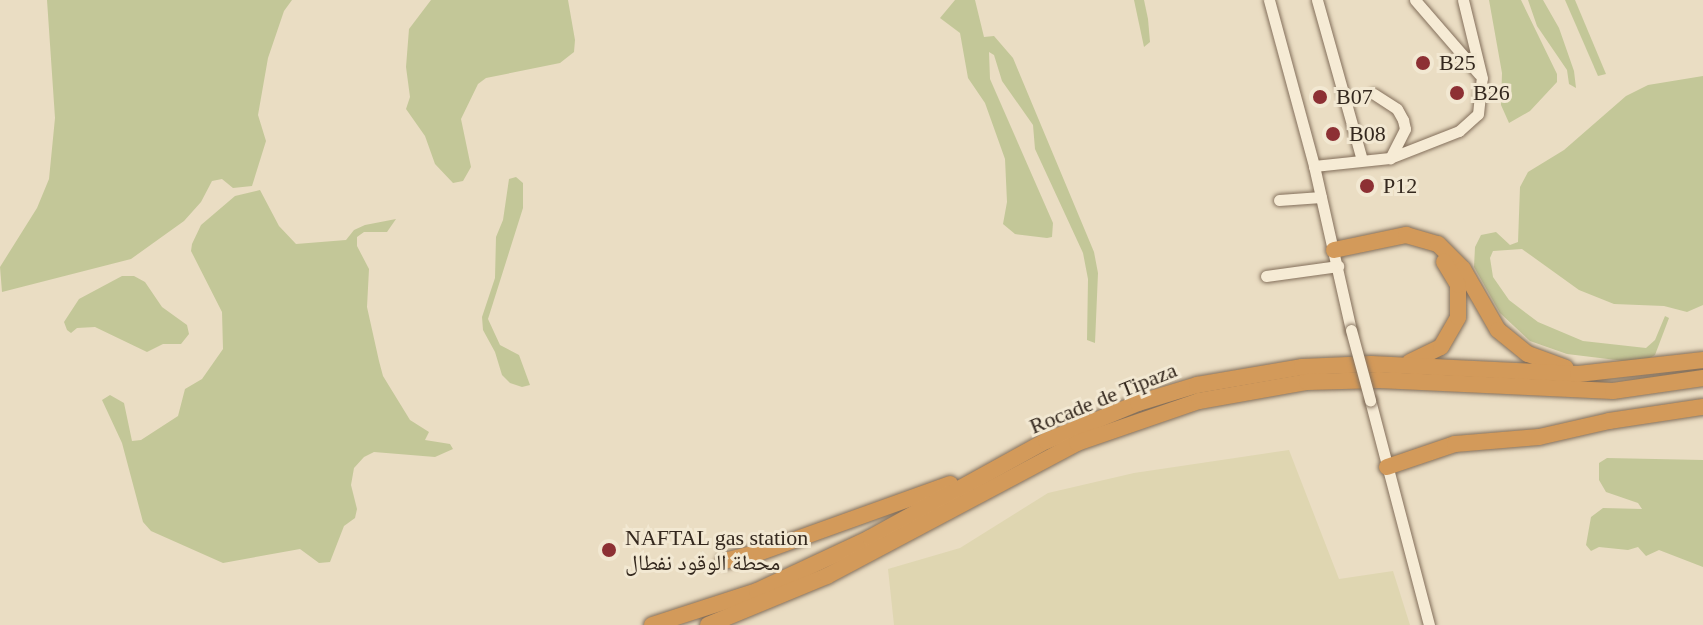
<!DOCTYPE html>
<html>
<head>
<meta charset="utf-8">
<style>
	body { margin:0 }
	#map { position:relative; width:1703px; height:625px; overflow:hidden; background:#eaddc3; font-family:"Times New Roman","Noto Naskh Arabic",serif }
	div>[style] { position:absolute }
	.farmland>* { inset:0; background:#dfd6b1 }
	.green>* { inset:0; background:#c3c798 }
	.roads { filter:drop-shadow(0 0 2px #836f5b) drop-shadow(0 0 2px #836f5b) }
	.minor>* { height:11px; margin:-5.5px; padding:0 5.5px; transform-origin:5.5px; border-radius:5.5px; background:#f6ebd5 }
	.highway>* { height:16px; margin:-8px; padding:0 8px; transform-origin:8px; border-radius:8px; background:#d39a5a }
	.bridges { filter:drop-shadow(0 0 2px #836f5b) drop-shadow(0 0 2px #836f5b) }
	.minor-bridge>* { height:11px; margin:-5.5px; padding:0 5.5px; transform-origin:5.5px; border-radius:5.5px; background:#f6ebd5 }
	.dots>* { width:22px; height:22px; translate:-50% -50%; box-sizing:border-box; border:4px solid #f2e8d2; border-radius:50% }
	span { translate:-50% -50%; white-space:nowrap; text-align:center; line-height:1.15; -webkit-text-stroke:6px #f2e8d2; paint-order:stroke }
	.poi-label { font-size:22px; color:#34281e }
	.left { translate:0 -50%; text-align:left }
	.street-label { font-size:22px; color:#34281e }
</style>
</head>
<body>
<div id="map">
	<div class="farmland">
		<div style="clip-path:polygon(1289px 450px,1339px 579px,1393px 571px,1410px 625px,894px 625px,888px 569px,960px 548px,1048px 493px,1134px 473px)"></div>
	</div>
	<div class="green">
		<div style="clip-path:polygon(47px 0,292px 0,284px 11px,268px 58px,258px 115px,266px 141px,252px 186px,233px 188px,222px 179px,212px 181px,201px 202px,184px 221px,131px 259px,2px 292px,0 267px,37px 208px,49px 179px,55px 118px)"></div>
		<div style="clip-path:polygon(431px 0,568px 0,575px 40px,574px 52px,560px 63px,486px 78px,478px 84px,461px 119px,471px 167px,463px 181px,453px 183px,435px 164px,425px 136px,406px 109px,410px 97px,406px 67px,409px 29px)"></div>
		<div style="clip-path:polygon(955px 0,975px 0,984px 37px,994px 36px,1013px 58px,1094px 252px,1098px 273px,1095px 343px,1087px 340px,1088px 279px,1083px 253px,1035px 149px,1033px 125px,1002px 81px,994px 55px,989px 52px,990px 79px,1053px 223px,1052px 237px,1047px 238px,1015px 234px,1003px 224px,1007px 202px,1005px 159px,985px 103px,968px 78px,960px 33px,940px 18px)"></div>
		<div style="clip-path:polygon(1134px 0,1144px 0,1148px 19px,1150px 42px,1144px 47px)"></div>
		<div style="clip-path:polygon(1489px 0,1521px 0,1557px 74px,1557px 82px,1530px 111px,1509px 123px,1501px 105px,1502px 73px)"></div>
		<div style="clip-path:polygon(1528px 0,1543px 0,1559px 28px,1574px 71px,1576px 88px,1569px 84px,1567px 70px,1537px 26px)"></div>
		<div style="clip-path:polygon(1565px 0,1575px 0,1606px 74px,1598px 76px)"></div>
		<div style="clip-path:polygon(1703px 76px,1703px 305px,1687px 312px,1664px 306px,1614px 304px,1579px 290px,1522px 249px,1493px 251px,1490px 258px,1493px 277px,1509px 300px,1538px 322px,1583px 341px,1646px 348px,1655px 340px,1665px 316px,1669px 318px,1655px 355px,1641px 363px,1567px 354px,1530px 341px,1500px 313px,1474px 267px,1475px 247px,1481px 235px,1496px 232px,1510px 245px,1518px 242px,1520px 187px,1528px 172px,1564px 150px,1626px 96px,1648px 85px)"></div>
		<div style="clip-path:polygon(516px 177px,523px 183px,523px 208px,488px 319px,500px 345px,519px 355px,530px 385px,522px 387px,510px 383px,502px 375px,495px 352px,483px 330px,482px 317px,495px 278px,496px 237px,503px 220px,509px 179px)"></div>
		<div style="clip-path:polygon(260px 190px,279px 226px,296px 244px,346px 240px,354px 230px,365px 225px,396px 219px,387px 232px,364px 232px,357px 237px,357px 246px,369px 269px,367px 307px,379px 361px,383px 376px,410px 420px,429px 432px,425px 440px,450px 444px,453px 449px,435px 457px,374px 452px,364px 457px,354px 468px,351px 485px,357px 509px,355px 518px,344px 526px,330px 562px,319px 563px,300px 549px,223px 563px,151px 531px,143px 522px,122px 443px,102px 400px,110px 395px,124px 403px,132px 441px,141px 440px,178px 416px,185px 389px,202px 379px,223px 349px,222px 312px,191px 251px,192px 244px,201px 225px,235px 196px)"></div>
		<div style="clip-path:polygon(122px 276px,134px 276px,145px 282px,162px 307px,187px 325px,189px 334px,181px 344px,163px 344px,147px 352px,95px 327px,77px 328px,71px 333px,67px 330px,64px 322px,79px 299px)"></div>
		<div style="clip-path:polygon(1607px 458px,1703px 460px,1703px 567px,1659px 550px,1646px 556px,1638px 547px,1628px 550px,1599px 547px,1591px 551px,1586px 545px,1591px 517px,1603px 508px,1642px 509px,1638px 503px,1606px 492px,1599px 480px,1599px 463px)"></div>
	</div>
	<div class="roads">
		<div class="minor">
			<div style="left:1269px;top:0;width:172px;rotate:74.8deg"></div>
			<div style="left:1314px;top:166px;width:168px;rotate:77.3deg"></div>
			<div style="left:1317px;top:0;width:166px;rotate:74.3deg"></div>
			<div style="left:1415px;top:0;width:98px;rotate:49.1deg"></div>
			<div style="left:1374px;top:94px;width:27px;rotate:33deg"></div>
			<div style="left:1397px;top:109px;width:13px;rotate:61deg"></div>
			<div style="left:1403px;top:120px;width:9px;rotate:77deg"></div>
			<div style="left:1405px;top:129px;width:33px;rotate:117deg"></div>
			<div style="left:1314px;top:166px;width:76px;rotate:-6deg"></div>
			<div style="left:1390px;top:158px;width:74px;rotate:-21.4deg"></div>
			<div style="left:1459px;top:131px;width:25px;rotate:-42deg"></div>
			<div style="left:1478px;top:114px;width:36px;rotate:-84deg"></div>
			<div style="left:1482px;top:78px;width:80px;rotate:-103.7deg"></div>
			<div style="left:1279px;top:200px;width:42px;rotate:-4.1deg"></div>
			<div style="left:1266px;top:276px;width:73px;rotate:-7.9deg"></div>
			<div style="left:1370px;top:400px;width:233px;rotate:75.3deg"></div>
		</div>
		<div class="highway">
			<div style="left:1334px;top:250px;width:74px;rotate:-11.8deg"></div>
			<div style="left:1406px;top:235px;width:33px;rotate:16deg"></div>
			<div style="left:1438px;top:244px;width:35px;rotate:45deg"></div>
			<div style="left:1463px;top:269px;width:70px;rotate:60.2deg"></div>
			<div style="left:1498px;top:330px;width:38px;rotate:39deg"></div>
			<div style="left:1528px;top:354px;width:40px;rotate:20.2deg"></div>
			<div style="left:1410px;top:362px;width:34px;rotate:-26deg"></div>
			<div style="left:1441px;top:347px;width:34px;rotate:-60deg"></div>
			<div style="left:1458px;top:317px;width:32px;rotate:-90deg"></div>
			<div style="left:1458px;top:285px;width:27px;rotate:-121deg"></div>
			<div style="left:1387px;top:467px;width:72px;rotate:-18.7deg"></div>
			<div style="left:1455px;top:444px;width:84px;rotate:-4.8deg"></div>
			<div style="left:1539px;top:437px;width:72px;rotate:-12.9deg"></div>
			<div style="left:1609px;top:421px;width:95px;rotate:-8.5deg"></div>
			<div style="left:724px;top:561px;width:38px;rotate:-14deg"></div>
			<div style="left:761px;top:552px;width:201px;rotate:-19.8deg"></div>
			<div style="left:652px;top:625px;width:110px;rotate:-17.9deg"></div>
			<div style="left:757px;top:591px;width:125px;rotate:-25.1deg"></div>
			<div style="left:870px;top:538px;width:201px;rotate:-28.9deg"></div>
			<div style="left:1046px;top:441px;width:100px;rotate:-22.4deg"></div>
			<div style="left:1138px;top:403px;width:62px;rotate:-17deg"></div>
			<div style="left:1197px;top:385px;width:107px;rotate:-9.7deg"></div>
			<div style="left:1302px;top:367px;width:69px;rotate:-2.5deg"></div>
			<div style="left:1371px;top:364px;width:207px;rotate:2.8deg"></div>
			<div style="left:1578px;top:374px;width:126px;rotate:-6.4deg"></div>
			<div style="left:708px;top:625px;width:129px;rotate:-22.4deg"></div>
			<div style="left:827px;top:576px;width:283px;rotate:-28deg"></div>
			<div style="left:1077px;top:443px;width:129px;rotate:-19deg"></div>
			<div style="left:1199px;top:401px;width:110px;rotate:-10deg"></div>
			<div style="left:1307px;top:382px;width:72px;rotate:-1.6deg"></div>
			<div style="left:1379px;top:380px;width:234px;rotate:2.7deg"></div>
			<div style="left:1613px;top:391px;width:91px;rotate:-8.2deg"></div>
		</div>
	</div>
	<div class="bridges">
		<div class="minor-bridge">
			<div style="left:1351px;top:330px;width:73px;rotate:74.8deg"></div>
		</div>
	</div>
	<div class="dots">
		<div style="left:1423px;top:63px;background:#8d3034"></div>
		<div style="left:1457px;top:93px;background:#8d3034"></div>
		<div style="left:1320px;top:97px;background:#8d3034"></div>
		<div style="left:1333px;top:134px;background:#8d3034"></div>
		<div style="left:1367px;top:186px;background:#8d3034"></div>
		<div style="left:609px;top:550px;background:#8d3034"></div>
	</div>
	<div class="poi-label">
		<span class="left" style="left:1439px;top:63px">B25</span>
		<span class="left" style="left:1473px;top:93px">B26</span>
		<span class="left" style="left:1336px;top:97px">B07</span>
		<span class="left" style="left:1349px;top:134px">B08</span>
		<span class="left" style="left:1383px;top:186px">P12</span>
		<span class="left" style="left:625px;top:550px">NAFTAL gas station<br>محطة الوقود نفطال</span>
	</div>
	<div class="street-label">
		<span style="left:1103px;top:398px;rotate:-22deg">Rocade de Tipaza</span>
	</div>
</div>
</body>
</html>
